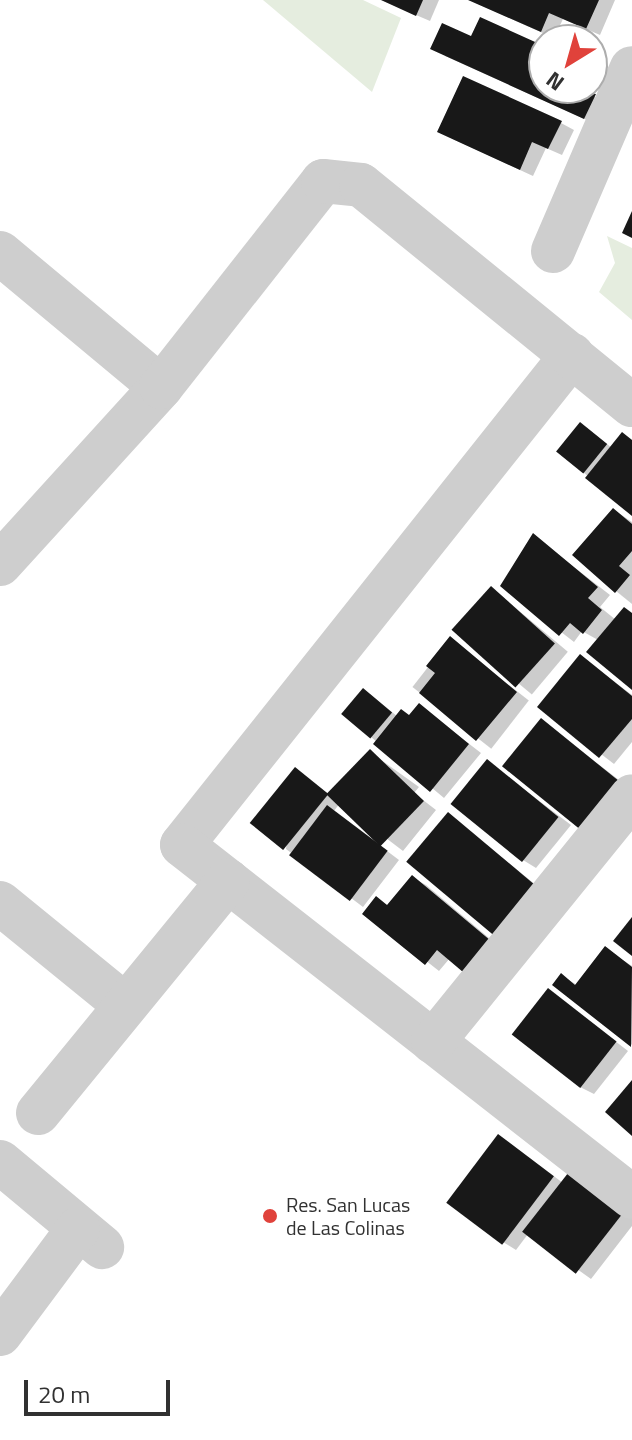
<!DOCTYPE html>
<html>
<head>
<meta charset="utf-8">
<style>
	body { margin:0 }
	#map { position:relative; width:632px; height:1440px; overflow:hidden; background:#fff; font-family:"Titillium Web",sans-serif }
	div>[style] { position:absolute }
	.green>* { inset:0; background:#e5eddf }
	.shadow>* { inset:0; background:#0003; transform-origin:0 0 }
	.building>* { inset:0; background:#181818; transform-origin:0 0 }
	.minor>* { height:44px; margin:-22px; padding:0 22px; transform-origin:22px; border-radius:22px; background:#cecece }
	.dots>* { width:22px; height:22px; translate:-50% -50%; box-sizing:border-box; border:4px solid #fff; border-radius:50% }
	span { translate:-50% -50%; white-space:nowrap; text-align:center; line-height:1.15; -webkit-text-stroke:8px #fff; paint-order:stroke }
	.poi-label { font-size:20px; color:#313131 }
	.left { translate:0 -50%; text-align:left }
	.north { position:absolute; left:528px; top:24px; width:80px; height:80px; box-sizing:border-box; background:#fff; border:2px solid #adadad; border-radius:50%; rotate:217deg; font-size:22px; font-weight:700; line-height:32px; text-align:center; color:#313131 }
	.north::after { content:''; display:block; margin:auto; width:28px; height:36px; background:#e0423b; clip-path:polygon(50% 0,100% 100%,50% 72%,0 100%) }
	.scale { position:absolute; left:24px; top:1380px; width:146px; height:36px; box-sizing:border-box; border:4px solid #313131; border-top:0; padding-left:10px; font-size:24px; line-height:28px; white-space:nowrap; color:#313131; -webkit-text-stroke:6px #fff; paint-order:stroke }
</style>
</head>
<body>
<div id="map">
	<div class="green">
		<div style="clip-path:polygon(263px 0,363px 0,401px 18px,372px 92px)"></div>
		<div style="clip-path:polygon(607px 236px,632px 248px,632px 320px,599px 292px,615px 263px)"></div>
	</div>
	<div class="shadow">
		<div style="clip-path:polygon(381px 0,439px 0,430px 21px)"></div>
		<div style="clip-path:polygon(469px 0,615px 0,600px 35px,563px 19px,554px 38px)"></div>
		<div style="clip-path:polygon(472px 38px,544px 48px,544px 88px,577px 88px,608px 104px,598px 125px,445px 56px)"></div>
		<div style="clip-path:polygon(561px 123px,574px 130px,562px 155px,546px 148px,533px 176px,453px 139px)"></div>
		<div style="clip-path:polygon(587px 428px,612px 448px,623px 434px,632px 440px,632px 513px,559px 452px)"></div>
		<div style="clip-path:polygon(614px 510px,632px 522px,632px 604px,616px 591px)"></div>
		<div style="clip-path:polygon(534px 536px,610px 595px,600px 607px,616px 620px,632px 613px,632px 687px,598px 640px,582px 631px,574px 642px,502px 586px)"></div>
		<div style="left:492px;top:588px;width:99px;height:56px;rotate:40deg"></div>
		<div style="left:450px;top:639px;width:100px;height:61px;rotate:38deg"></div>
		<div style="clip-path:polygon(580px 656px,632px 695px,632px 742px,614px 764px,540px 707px)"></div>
		<div style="clip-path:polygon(370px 694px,398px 717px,410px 717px,419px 705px,481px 753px,444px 798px,371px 737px)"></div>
		<div style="clip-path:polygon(542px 721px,632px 790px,589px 833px)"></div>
		<div style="clip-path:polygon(370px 752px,419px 787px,414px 793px,436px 810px,403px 851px,340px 803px,334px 811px,399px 860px,363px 907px,286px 849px,295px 770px,334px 798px)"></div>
		<div style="clip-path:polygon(488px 762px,571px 825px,536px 868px,523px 860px)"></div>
		<div style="clip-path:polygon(449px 815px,552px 898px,513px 945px)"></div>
		<div style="clip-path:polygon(413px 878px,426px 885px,508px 954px,450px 958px,439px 971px,365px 913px,377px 899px,389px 906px)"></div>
		<div style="clip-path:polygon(606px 949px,632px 966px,632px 1045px,555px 984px,562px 976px,577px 985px)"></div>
		<div style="clip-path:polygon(549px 990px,628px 1051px,594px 1094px,580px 1087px)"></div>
		<div style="clip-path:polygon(511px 1144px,563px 1183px,632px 1215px,632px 1226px,591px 1279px,528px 1234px,516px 1250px,503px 1242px)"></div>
	</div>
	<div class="building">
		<div style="clip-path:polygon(381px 0,423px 0,416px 16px)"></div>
		<div style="clip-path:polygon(468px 0,599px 0,586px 29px,549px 13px,541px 32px)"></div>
		<div style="clip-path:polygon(480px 17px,544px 46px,544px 88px,596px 94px,584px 119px,430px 49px,442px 23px,471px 36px)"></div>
		<div style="clip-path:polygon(463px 76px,562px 121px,548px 149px,532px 142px,520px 170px,437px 132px)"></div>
		<div style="clip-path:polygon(632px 211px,632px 238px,622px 233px)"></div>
		<div style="left:580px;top:422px;width:35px;height:38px;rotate:39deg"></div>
		<div style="clip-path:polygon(622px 432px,632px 440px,632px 516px,585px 478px)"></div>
		<div style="clip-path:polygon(613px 508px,632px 524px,632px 551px,619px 566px,630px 575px,615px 593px,572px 555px)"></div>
		<div style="clip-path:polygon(533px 533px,598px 587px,588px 598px,602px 610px,583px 634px,570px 623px,559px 636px,500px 586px)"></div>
		<div style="left:491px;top:586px;width:86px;height:59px;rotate:42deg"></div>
		<div style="clip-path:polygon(624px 607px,632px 613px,632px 690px,586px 652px)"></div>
		<div style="clip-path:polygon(450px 636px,517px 692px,476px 741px,419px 693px,435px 673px,426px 666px)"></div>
		<div style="clip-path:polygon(580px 654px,632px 696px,632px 719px,599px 758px,537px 707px)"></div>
		<div style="left:363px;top:688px;width:38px;height:34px;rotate:40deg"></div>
		<div style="clip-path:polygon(419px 703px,469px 744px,430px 792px,373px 744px,401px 709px,409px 715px)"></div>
		<div style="left:541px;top:718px;width:109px;height:62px;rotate:39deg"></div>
		<div style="left:370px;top:749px;width:75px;height:63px;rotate:44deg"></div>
		<div style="left:487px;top:759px;width:92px;height:58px;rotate:39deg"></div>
		<div style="left:295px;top:767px;width:43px;height:72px;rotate:39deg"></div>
		<div style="left:327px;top:805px;width:76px;height:63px;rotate:37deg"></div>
		<div style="left:448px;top:812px;width:120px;height:65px;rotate:40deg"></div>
		<div style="clip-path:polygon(412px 875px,497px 946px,470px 978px,437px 950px,425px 965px,362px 914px,376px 896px,387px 905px)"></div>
		<div style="clip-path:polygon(632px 917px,632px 956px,613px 941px)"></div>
		<div style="clip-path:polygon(605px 946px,632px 967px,631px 1047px,552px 985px,561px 973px,575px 985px)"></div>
		<div style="left:548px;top:988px;width:87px;height:59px;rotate:38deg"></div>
		<div style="clip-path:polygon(632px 1080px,632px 1136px,605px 1112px)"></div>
		<div style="left:498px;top:1134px;width:70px;height:86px;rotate:37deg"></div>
		<div style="left:572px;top:1168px;width:68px;height:81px;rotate:38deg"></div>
	</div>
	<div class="minor">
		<div style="left:553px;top:251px;width:199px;rotate:-66.7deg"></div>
		<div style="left:0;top:253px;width:209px;rotate:39.8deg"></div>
		<div style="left:572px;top:355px;width:626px;rotate:128.52deg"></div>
		<div style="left:182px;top:845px;width:571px;rotate:38.03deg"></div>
		<div style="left:0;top:564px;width:239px;rotate:-47.7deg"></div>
		<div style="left:161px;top:387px;width:262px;rotate:-51.8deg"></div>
		<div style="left:323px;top:181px;width:38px;rotate:6deg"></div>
		<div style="left:361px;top:185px;width:349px;rotate:39.1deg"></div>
		<div style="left:0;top:903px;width:161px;rotate:39.2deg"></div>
		<div style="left:433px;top:1042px;width:316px;rotate:-51deg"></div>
		<div style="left:38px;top:1113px;width:300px;rotate:-50.7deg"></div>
		<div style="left:0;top:1162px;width:133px;rotate:39.8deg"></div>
		<div style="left:0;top:1334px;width:131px;rotate:-53.4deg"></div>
	</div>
	<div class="dots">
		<div style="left:270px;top:1216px;background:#e0423b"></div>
	</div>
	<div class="poi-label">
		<span class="left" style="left:286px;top:1216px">Res. San Lucas<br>de Las Colinas</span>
	</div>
	<div class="north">N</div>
	<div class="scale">20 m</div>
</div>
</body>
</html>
